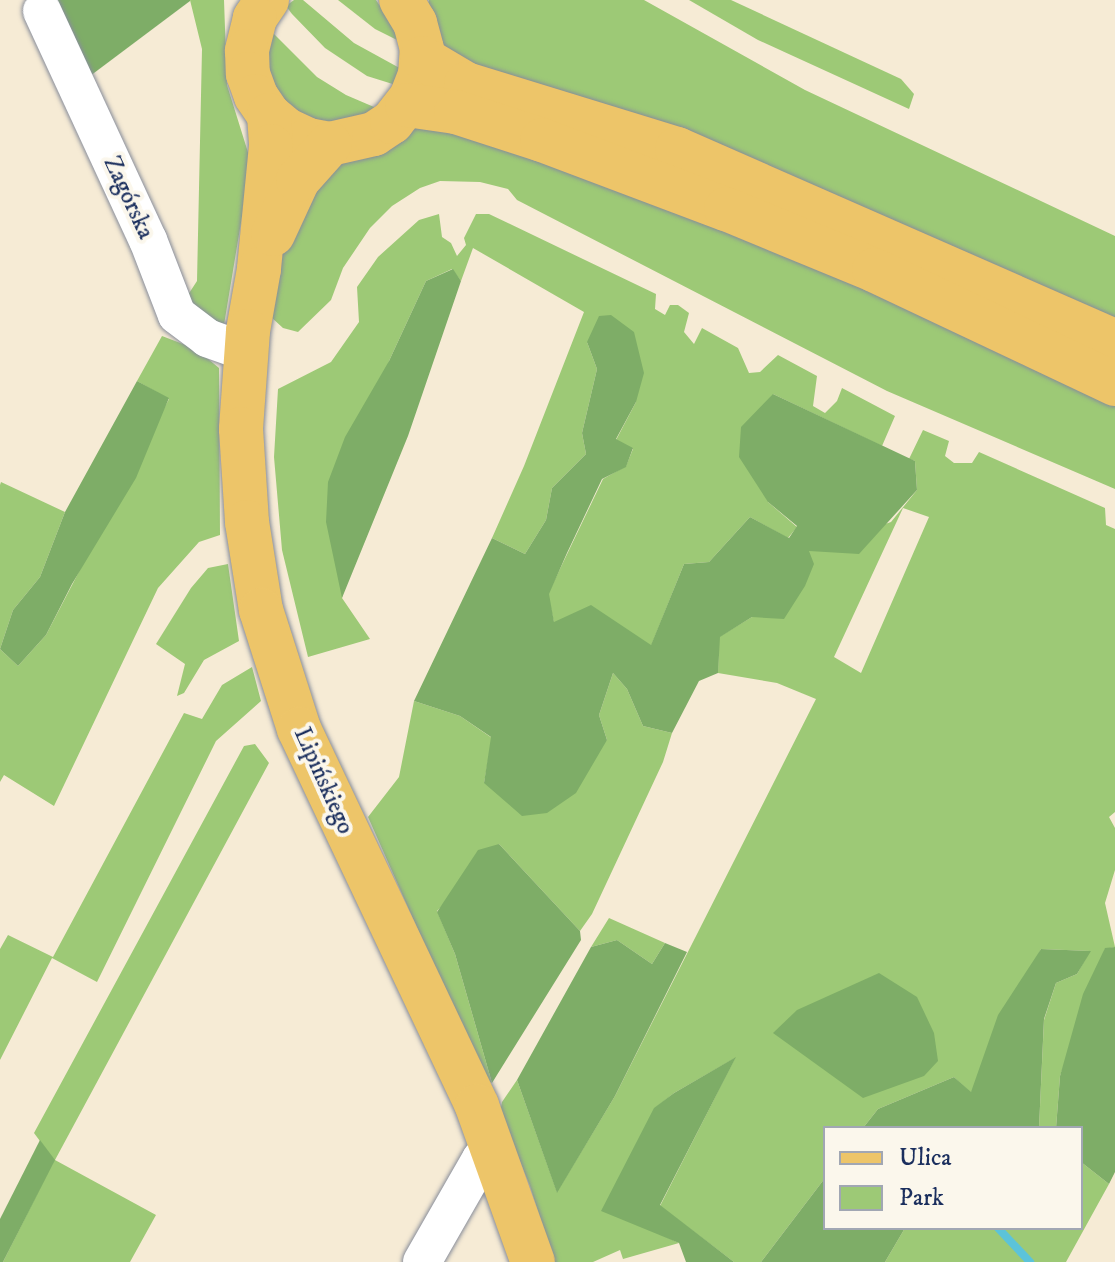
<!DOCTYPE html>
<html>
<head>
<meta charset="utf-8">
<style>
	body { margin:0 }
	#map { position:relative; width:1115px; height:1262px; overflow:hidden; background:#f6ebd5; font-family:"IM FELL DW Pica",serif }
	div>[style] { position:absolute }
	.green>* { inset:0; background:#9dc976 }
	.forest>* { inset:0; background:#7ead67 }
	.stream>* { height:8px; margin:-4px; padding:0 4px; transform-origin:4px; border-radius:4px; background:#5cc3d9 }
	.roads { filter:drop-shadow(0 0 2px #888d9a) drop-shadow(0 0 2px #888d9a) }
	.minor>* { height:38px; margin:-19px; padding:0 19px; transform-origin:19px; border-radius:19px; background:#fff }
	.major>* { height:44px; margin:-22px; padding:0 22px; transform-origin:22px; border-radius:22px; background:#edc569 }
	span { translate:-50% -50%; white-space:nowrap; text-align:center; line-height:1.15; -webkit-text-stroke:8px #fbf7ec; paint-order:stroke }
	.street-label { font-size:24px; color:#1b2f5e }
	.legend { position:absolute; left:823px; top:1126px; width:260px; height:104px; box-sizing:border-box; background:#fbf7ec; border:2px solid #a1a7b3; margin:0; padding:10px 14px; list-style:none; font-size:24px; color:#1b2f5e }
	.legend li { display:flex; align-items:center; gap:16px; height:40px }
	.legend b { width:40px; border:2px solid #a1a7b3 }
</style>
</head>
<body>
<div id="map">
	<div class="green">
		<div style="clip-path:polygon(190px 0,224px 0,227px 85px,251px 162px,224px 325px,213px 325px,184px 301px,197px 281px,202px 49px)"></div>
		<div style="clip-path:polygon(294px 0,303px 0,354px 43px,405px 71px,399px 86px,367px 76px,325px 48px,292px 14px,286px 6px)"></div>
		<div style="clip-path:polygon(338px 0,376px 0,405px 44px,375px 29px)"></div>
		<div style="clip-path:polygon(429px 0,644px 0,805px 90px,1115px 236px,1115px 325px,450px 62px,428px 5px)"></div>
		<div style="clip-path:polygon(689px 0,731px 0,901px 79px,914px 94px,909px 109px,758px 40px)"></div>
		<div style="clip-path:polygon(270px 30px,317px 77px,346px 95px,381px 110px,330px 126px,287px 107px,264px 67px)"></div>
		<div style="clip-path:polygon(439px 119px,750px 236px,1115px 403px,1115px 489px,887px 391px,517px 200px,508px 189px,480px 182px,440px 181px,420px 188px,392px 206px,370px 228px,343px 268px,331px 300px,298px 332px,283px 328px,271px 317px,279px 265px,290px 223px,323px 166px,401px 130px)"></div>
		<div style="clip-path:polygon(439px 214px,442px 237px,451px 243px,457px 256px,466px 245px,464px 238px,476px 214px,489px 214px,656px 294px,655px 309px,665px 315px,670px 305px,678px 305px,689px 313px,684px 332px,694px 344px,702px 328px,738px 348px,749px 373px,760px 372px,778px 355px,817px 376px,813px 406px,825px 413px,837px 401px,842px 388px,895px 416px,882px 446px,773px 394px,768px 502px,797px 527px,788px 538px,750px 517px,709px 562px,684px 564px,651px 646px,554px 623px,548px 594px,603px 479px,626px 466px,633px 449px,616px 440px,636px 402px,587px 342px,597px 369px,582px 433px,586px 454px,552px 488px,546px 520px,525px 554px,492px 538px,524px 466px,584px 312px,473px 248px,461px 281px,452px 269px,426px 281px,389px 361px,342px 598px,370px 639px,308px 657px,282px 550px,274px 457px,278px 389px,331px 362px,359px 322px,357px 287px,378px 257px,419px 220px)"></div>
		<div style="clip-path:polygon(162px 336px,196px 349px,219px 368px,220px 535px,199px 542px,158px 588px,54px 806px,4px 775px,0 782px,0 485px,1px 482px,65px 512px,40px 577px,13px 610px,0 649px,18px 666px,46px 635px,169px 399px,137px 381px)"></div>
		<div style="clip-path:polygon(evenodd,923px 430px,949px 441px,945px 456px,954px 463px,972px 463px,979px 452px,1105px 508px,1106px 525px,1115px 529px,1115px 812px,1109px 817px,1115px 828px,1115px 870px,1105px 903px,1115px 947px,1105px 949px,1060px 1076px,1056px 1128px,1039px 1128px,1044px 1020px,1056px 983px,1077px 974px,1090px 951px,1041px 949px,971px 1093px,954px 1077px,878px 1109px,863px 1128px,825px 1128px,825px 1178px,761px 1262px,734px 1262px,660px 1206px,735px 1058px,674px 1093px,654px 1109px,658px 1233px,679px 1243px,623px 1259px,620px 1250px,593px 1262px,554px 1262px,530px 1186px,500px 1112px,502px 1102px,517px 1080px,557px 1192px,615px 1096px,816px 699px,777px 683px,718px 673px,719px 637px,752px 617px,809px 550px,891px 522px,917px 490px,915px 461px,909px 459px,923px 430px,903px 508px,929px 517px,861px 673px,834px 657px,903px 508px)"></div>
		<div style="clip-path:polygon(228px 564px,239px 641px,204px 660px,184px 693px,177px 696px,185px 664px,156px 644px,191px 588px,208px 568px)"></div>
		<div style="clip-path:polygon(252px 667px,261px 701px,216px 741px,97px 982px,52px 958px,0 1060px,0 949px,8px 935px,53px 957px,184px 713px,202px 719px,222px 685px)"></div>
		<div style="clip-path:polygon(613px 673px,627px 689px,643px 726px,672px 733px,663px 762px,592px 914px,580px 931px,499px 844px,437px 911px,455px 954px,492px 1083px,484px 1079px,368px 817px,399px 777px,414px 701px,460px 716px,492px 738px,484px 783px,607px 740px,599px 715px)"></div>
		<div style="clip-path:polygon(255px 744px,269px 763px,55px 1160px,156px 1215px,130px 1262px,3px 1262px,54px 1160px,34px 1133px,244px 746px)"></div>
		<div style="clip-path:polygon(609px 918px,665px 943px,652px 964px,617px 940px,591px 947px)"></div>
		<div style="clip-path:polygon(1081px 1162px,1109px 1184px,1066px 1262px,885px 1262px,905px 1228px,1081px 1228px)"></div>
	</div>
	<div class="forest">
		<div style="clip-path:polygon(57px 0,190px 0,190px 1px,86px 79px)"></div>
		<div style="clip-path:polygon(453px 269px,461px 281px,408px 436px,342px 598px,326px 522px,328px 482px,345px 437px,389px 361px,426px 281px)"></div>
		<div style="clip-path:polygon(611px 315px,634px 332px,644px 373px,636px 402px,616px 439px,633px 448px,626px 467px,602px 479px,567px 553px,549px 594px,554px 622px,591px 605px,651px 645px,684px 564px,709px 562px,750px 517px,789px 538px,797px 526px,768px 502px,739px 457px,741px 427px,773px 394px,915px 461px,917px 490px,859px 554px,809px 551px,814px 564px,805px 586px,784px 619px,752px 617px,720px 637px,718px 673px,699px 681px,672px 733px,643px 726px,627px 689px,613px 673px,599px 715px,607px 740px,576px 793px,547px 813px,522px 816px,484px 783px,491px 737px,460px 716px,414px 701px,492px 538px,525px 554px,546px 520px,552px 488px,586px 454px,582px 433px,597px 369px,587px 342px,599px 316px)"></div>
		<div style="clip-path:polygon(137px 381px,169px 398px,136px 478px,72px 584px,46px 635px,18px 666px,0 649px,13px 610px,40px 577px,65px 512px)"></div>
		<div style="clip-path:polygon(499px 844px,580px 931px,581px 940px,492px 1083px,455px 954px,437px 912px,478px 850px)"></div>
		<div style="clip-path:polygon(617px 940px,652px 964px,665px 943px,687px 952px,615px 1096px,557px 1193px,517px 1080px,591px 947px)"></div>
		<div style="clip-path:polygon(1115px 947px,1115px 1172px,1109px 1184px,1081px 1162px,1081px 1128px,1056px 1128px,1060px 1076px,1083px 994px,1105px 948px)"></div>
		<div style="clip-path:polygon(1041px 949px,1091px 951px,1077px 974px,1056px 983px,1044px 1019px,1039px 1128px,863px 1128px,878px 1109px,954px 1077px,971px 1092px,998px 1015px)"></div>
		<div style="clip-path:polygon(879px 973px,917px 997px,934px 1033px,938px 1061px,924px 1076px,863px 1098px,773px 1033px,797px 1010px)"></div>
		<div style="clip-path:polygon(736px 1057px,660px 1205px,734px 1262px,686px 1262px,679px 1243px,601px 1211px,654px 1108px,674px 1093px)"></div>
		<div style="clip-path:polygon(40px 1140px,55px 1160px,3px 1262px,0 1262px,0 1219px)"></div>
		<div style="clip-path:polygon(825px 1178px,825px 1228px,905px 1228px,885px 1262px,761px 1262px)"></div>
	</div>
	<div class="stream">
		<div style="left:998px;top:1228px;width:47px;rotate:46.7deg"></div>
	</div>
	<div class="roads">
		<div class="minor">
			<div style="left:42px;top:11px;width:252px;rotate:65.2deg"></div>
			<div style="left:148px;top:240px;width:80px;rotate:68.9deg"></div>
			<div style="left:177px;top:315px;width:38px;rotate:37deg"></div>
			<div style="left:207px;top:338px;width:41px;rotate:19.7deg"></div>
			<div style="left:422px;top:1262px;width:119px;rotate:-60.2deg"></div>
			<div style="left:481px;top:1159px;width:16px;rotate:-27deg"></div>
		</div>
		<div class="major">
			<div style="left:267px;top:0;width:22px;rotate:124deg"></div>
			<div style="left:255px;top:18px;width:34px;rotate:104deg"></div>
			<div style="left:247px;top:51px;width:23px;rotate:88deg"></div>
			<div style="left:248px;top:74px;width:23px;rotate:70deg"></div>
			<div style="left:256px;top:96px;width:23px;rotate:56deg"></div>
			<div style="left:269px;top:115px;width:23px;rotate:40deg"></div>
			<div style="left:287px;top:130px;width:23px;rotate:25deg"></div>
			<div style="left:308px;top:140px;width:22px;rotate:10deg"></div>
			<div style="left:330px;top:144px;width:45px;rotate:-12.8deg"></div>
			<div style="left:374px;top:134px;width:22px;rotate:-34deg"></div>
			<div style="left:392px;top:122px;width:31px;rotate:-52deg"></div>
			<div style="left:411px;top:98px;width:25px;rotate:-69deg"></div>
			<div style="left:420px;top:75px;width:26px;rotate:-86deg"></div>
			<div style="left:422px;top:49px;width:27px;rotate:-105deg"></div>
			<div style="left:415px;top:23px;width:27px;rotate:-121deg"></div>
			<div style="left:422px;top:58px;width:51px;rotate:30.6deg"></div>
			<div style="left:466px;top:84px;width:221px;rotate:17.1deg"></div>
			<div style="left:677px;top:149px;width:478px;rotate:23.7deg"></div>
			<div style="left:407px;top:105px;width:49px;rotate:8.1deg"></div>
			<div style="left:456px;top:112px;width:90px;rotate:18deg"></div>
			<div style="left:542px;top:140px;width:197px;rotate:20.6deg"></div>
			<div style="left:726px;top:209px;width:160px;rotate:22.4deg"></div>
			<div style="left:874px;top:270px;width:267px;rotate:25.3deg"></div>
			<div style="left:269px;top:115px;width:31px;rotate:86deg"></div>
			<div style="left:271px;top:146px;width:124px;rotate:95.6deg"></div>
			<div style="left:259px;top:269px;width:63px;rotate:100.1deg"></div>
			<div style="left:248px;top:331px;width:98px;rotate:94.1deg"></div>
			<div style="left:241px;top:429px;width:93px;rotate:86.3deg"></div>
			<div style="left:247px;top:522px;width:89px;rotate:81deg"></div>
			<div style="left:261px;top:610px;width:125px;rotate:72.3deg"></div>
			<div style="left:299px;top:729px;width:417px;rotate:64.7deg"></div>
			<div style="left:477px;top:1106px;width:166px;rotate:70.3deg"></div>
			<div style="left:273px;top:234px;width:60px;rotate:-65.2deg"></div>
			<div style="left:298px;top:180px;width:48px;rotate:-48.4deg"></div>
		</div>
	</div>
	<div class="street-label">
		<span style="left:128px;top:198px;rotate:65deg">Zagórska</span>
		<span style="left:323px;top:781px;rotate:66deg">Lipińskiego</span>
	</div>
	<ul class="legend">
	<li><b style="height:10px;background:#edc569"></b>Ulica</li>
	<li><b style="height:22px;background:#9dc976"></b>Park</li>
	</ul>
</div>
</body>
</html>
